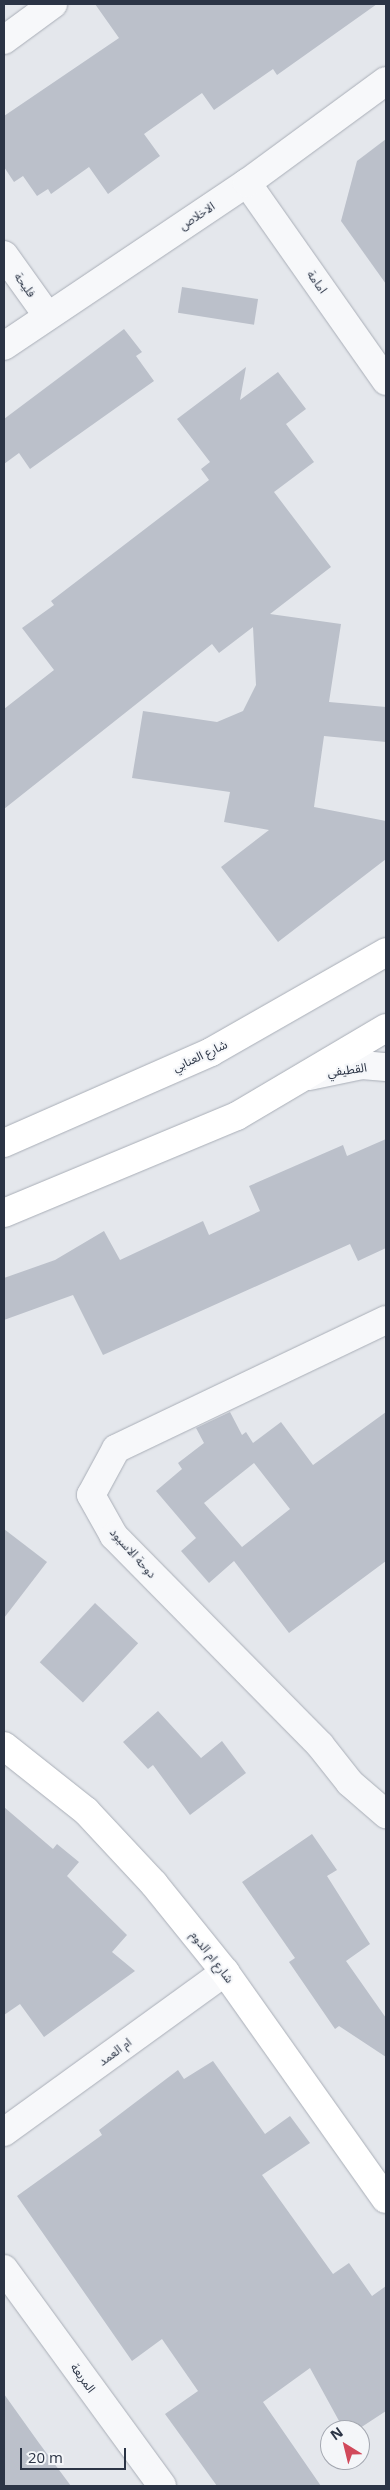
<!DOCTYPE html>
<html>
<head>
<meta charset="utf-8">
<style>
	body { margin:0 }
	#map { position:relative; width:390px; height:2490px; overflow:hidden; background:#e4e7ec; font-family:"Open Sans","Noto Sans Arabic",sans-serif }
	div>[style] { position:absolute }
	.building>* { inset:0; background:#bbc0ca; transform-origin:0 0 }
	.roads { filter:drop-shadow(0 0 1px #a9aeb7) drop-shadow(0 0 1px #a9aeb7) }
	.street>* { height:28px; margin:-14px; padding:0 14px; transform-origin:14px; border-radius:14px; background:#f7f8fa }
	.secondary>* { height:28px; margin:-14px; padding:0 14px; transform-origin:14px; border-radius:14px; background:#fff }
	span { translate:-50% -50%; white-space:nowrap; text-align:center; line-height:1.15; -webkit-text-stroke:4px #f4f6f9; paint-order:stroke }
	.street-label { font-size:12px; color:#2b3445 }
	.frame { position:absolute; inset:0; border:5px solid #2b3445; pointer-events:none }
	.north { position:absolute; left:320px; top:2420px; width:50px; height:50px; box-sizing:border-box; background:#f4f6f9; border:1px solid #a4a8b1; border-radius:50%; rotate:324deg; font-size:14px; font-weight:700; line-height:20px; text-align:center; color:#2b3445 }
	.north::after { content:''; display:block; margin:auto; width:18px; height:22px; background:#d1495b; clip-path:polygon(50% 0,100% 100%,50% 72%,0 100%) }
	.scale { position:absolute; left:20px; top:2448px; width:106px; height:22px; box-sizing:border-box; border:2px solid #2b3445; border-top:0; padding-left:6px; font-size:15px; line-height:18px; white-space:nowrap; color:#2b3445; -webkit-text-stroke:4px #f4f6f9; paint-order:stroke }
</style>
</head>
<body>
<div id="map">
	<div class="building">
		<div style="clip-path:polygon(95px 4px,377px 4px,277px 75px,273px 69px,214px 110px,202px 93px,144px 134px,160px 156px,108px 194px,89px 167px,51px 194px,48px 189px,37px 196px,23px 176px,14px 182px,4px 167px,4px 116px,119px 38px)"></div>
		<div style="clip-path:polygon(386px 139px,386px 284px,341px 221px,357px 161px)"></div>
		<div style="left:182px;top:287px;width:77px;height:26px;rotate:9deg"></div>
		<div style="clip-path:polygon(124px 329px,142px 352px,136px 356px,154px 381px,30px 469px,19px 453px,4px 464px,4px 419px)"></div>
		<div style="clip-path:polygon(246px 367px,240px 400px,278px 372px,306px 409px,286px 424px,314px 462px,274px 492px,331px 567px,270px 614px,341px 624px,329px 702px,386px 707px,386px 742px,324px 736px,314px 807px,386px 821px,386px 859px,278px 942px,221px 867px,269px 830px,224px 822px,230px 792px,132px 778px,143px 711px,217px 722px,243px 711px,256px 685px,253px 627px,219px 653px,212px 644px,4px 809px,4px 709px,54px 670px,22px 628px,54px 605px,51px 601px,209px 480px,201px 469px,210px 462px,177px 419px)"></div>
		<div style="clip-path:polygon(386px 1139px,386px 1248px,358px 1261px,350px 1244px,103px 1355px,73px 1295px,4px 1320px,4px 1278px,55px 1260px,104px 1231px,120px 1260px,203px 1221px,209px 1235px,260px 1211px,249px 1186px,343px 1145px,347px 1156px)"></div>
		<div style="clip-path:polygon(evenodd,230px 1412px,242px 1435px,246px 1432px,253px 1443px,281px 1422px,313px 1465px,386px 1412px,386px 1561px,289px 1633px,234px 1561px,209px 1583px,181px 1551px,196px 1538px,156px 1491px,182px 1469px,178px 1463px,204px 1443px,196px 1428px,230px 1412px,254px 1463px,290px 1509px,242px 1547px,204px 1503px,254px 1463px)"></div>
		<div style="clip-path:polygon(4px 1529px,47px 1562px,4px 1618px)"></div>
		<div style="left:95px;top:1603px;width:59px;height:81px;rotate:43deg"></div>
		<div style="clip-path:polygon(158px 1711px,201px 1758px,222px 1741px,246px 1773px,190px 1815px,153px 1765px,148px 1769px,123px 1742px)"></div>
		<div style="clip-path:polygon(4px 1807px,53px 1849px,57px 1844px,79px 1862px,67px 1876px,127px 1935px,112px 1952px,135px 1971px,44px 2037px,20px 2004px,4px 2015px)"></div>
		<div style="clip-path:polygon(312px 1834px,337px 1870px,327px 1876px,370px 1944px,346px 1961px,386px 2018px,386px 2057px,339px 2026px,335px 2029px,289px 1962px,295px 1958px,242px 1882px)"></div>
		<div style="clip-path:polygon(213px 2061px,265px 2134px,290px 2116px,310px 2143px,262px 2175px,333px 2274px,349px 2263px,372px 2296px,386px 2286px,386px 2411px,357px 2430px,344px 2430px,310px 2368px,263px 2402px,321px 2486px,217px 2486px,165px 2414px,198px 2391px,162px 2339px,132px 2361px,17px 2196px,102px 2135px,99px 2130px,178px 2070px,184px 2079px)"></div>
		<div style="clip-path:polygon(4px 2394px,39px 2443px,71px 2486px,4px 2486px)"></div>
	</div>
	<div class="roads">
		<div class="street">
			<div style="left:4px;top:40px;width:61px;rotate:-36.3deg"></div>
			<div style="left:247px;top:183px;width:242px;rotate:54.9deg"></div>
			<div style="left:4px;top:255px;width:74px;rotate:54.4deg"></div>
			<div style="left:4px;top:346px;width:293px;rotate:-33.9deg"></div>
			<div style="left:247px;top:183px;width:172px;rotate:-36.3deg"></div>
			<div style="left:309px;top:1076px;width:54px;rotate:-11.7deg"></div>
			<div style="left:362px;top:1065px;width:24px;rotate:5deg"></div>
			<div style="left:386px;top:1320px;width:299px;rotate:154.5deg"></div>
			<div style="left:116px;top:1449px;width:52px;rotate:118.5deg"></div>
			<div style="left:91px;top:1495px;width:47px;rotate:60.7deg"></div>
			<div style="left:114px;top:1536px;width:293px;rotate:45.4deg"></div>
			<div style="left:320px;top:1745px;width:48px;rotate:51.7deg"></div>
			<div style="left:350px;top:1783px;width:48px;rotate:40.7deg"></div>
			<div style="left:4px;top:2132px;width:273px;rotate:-35.9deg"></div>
			<div style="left:4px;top:2269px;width:268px;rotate:53.9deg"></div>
		</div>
		<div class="secondary">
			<div style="left:4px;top:1143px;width:226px;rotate:-23.7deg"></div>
			<div style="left:211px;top:1052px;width:202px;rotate:-29.7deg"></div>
			<div style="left:4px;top:1213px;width:252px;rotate:-22.6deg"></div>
			<div style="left:237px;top:1116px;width:173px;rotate:-30.6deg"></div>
			<div style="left:4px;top:1746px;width:105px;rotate:38.4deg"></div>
			<div style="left:86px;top:1811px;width:100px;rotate:47deg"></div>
			<div style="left:154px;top:1884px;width:113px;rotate:51.1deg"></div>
			<div style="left:225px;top:1972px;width:278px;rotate:54.7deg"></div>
		</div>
	</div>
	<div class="street-label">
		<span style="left:197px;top:216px;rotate:-33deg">الاخلاص</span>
		<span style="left:317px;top:282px;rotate:55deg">امامة</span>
		<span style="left:25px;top:285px;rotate:54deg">فليحة</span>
		<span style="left:200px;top:1056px;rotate:-25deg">شارع العنابي</span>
		<span style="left:347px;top:1070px;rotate:-8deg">القطيفي</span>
		<span style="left:133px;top:1553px;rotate:48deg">دوحة الاسيود</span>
		<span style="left:212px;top:1957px;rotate:52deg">شارع ام الدوم</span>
		<span style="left:115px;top:2052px;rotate:-36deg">ام العمد</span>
		<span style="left:83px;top:2378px;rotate:54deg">المربعة</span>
	</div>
	<div class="frame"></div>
	<div class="north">N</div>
	<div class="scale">20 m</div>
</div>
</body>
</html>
